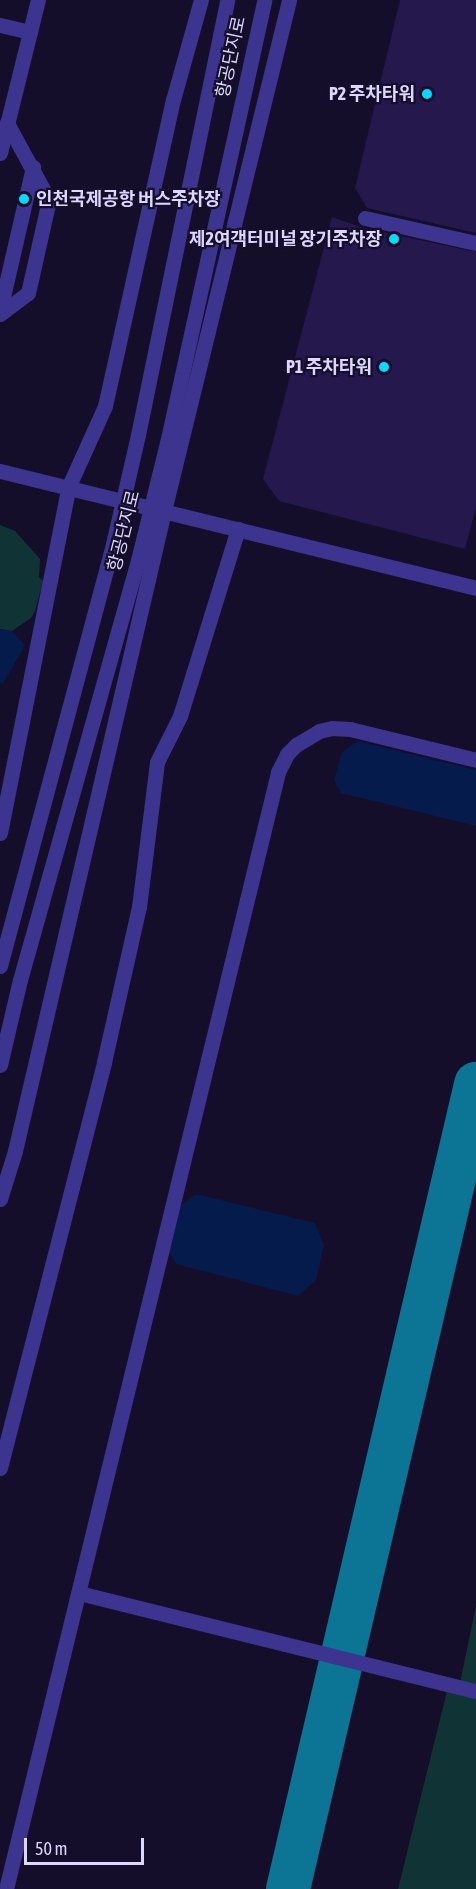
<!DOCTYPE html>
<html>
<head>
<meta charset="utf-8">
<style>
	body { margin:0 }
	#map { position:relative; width:476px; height:1889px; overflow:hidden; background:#140e2a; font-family:"Asap Condensed","Noto Sans KR",sans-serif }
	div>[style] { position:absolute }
	.green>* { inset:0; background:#103435 }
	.water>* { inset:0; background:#051b4c }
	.taxiway>* { height:44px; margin:-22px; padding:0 22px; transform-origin:22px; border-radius:22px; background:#0c7494 }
	.building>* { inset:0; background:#25184d }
	.minor>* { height:15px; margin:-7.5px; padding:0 7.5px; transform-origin:7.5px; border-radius:7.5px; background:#3c348e }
	.minor-bridge>* { height:15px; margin:-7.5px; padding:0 7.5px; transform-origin:7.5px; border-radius:7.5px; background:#3c348e }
	.dots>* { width:16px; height:16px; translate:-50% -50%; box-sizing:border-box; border:3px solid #140e2a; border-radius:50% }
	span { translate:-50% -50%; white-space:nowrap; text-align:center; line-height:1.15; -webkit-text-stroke:4.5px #140e2a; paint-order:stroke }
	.street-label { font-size:18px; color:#ddd7ff }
	.poi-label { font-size:18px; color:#ddd7ff; font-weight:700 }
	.right { translate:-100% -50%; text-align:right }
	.left { translate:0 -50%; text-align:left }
	.scale { position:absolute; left:24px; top:1838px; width:120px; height:27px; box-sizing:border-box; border:3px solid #ddd7ff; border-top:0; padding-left:8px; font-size:18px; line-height:21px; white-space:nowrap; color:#ddd7ff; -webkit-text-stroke:4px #140e2a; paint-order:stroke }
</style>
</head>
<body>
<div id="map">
	<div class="green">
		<div style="clip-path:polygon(0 525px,15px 531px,40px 559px,39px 577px,43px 581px,35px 611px,31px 618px,12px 631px,0 629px)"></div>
		<div style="clip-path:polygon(476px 1606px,476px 1687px,460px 1683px)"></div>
		<div style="clip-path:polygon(447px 1691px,476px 1697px,476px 1889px,398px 1889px)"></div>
	</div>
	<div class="water">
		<div style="clip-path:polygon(0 629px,12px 631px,25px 645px,3px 684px,0 683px)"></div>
		<div style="clip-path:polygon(358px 741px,476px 770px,476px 826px,341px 793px,334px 780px,342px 752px)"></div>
		<div style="clip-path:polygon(196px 1194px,315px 1223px,324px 1245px,316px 1280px,298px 1296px,176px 1264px,168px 1250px,180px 1206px)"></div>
	</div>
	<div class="taxiway">
		<div style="left:288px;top:1889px;width:827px;rotate:-76.85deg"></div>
	</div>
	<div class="building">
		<div style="clip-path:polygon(400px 0,476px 0,476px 233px,367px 208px,355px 188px)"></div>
		<div style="clip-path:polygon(332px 217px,363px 228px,476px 252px,476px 507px,465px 549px,279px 501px,263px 479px)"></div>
	</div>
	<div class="minor">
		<div style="left:0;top:25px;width:31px;rotate:13deg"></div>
		<div style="left:0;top:153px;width:158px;rotate:-76.1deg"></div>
		<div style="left:365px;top:218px;width:114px;rotate:12.7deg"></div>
		<div style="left:0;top:310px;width:147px;rotate:-77deg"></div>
		<div style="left:0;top:314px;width:35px;rotate:-37deg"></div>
		<div style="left:28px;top:293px;width:95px;rotate:-77.3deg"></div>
		<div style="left:49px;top:200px;width:88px;rotate:-118.6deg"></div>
		<div style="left:138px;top:435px;width:444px;rotate:-78.4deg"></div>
		<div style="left:167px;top:443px;width:453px;rotate:-77.6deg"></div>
		<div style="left:0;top:471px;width:490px;rotate:13.8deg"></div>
		<div style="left:0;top:833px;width:352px;rotate:-78.8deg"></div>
		<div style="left:68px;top:488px;width:90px;rotate:-65.7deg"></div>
		<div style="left:105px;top:406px;width:313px;rotate:-77.5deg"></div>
		<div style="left:173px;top:100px;width:104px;rotate:-74.4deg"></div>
		<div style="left:0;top:966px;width:437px;rotate:-75deg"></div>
		<div style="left:0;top:1065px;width:87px;rotate:-76.8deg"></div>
		<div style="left:20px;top:980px;width:436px;rotate:-74.3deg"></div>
		<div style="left:0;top:1199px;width:50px;rotate:-72.6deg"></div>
		<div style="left:15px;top:1151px;width:657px;rotate:-76.89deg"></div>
		<div style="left:164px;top:511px;width:526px;rotate:-76.25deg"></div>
		<div style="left:0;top:1468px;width:419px;rotate:-75.6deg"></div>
		<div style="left:104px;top:1062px;width:159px;rotate:-77.3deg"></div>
		<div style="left:139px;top:907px;width:146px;rotate:-82.9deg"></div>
		<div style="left:157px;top:762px;width:51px;rotate:-63.4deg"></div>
		<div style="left:180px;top:716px;width:196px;rotate:-72.8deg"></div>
		<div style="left:79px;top:1593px;width:409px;rotate:13.9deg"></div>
		<div style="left:6px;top:1889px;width:1150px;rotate:-76.31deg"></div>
		<div style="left:278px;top:772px;width:20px;rotate:-63deg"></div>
		<div style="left:287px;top:754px;width:13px;rotate:-45deg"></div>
		<div style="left:296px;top:745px;width:27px;rotate:-31deg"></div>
		<div style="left:319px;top:731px;width:13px;rotate:-13deg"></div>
		<div style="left:332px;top:728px;width:18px;rotate:3deg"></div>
		<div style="left:350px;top:729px;width:130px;rotate:13.8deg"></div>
	</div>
	<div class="minor-bridge">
		<div style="left:113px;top:544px;width:112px;rotate:-77.1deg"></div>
		<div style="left:138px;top:560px;width:121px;rotate:-76.1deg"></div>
	</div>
	<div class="dots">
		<div style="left:427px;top:94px;background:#03daff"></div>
		<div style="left:24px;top:199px;background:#03daff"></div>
		<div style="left:394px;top:239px;background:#03daff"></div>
		<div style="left:384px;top:367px;background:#03daff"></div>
	</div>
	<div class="street-label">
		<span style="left:231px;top:57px;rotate:-78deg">항공단지로</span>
		<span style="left:124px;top:531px;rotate:-76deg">항공단지로</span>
	</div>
	<div class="poi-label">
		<span class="right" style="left:415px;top:94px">P2 주차타워</span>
		<span class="left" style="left:36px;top:199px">인천국제공항 버스주차장</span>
		<span class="right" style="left:382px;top:239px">제2여객터미널 장기주차장</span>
		<span class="right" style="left:372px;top:367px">P1 주차타워</span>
	</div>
	<div class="scale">50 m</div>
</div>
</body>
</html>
